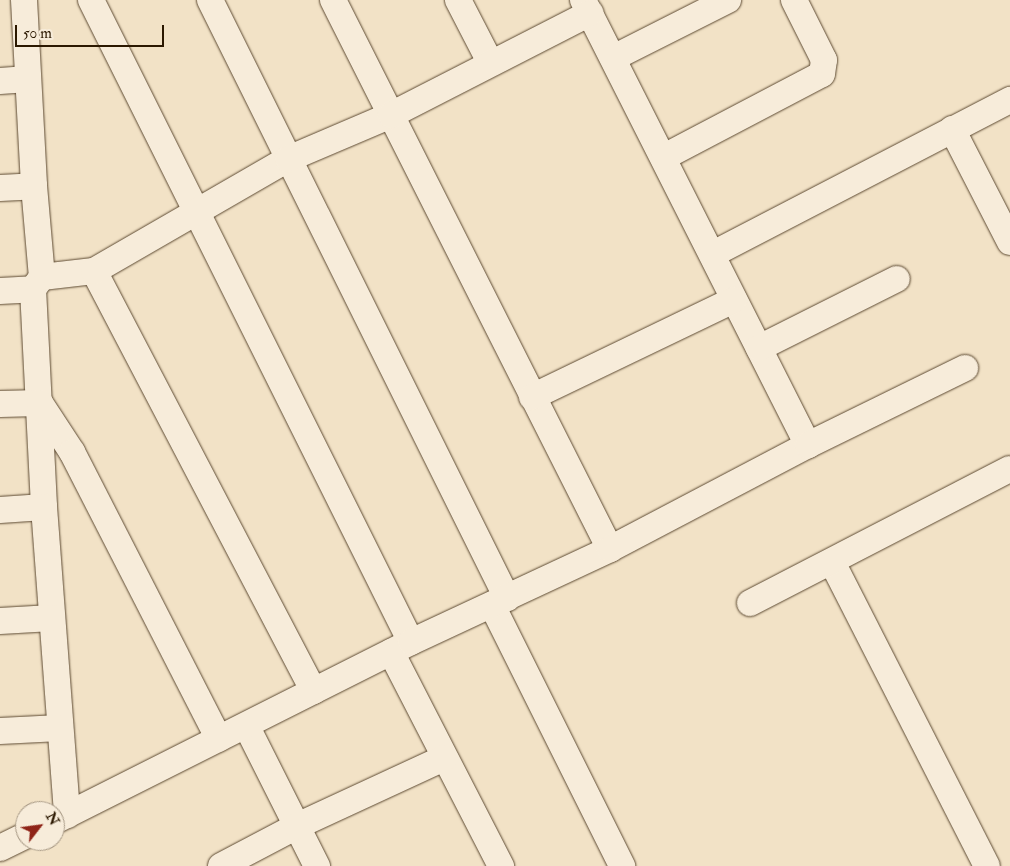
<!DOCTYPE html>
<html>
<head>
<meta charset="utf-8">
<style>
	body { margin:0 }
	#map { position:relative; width:1010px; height:866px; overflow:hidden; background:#f2e2c6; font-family:"IM FELL Double Pica",serif }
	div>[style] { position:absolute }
	.roads { filter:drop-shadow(0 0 1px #5d4a32) drop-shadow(0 0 1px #5d4a32) }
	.minor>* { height:26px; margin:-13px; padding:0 13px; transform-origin:13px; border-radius:13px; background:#f7ecda }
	span { translate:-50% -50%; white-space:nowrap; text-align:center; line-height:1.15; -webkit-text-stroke:4px #f7ecda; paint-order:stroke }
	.north { position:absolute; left:15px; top:801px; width:50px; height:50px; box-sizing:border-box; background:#f7ecda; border:1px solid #a59783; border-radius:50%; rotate:60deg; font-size:14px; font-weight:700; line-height:20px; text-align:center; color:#2b1800 }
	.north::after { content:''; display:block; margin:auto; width:18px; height:22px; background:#8f2418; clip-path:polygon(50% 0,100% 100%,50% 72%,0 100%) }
	.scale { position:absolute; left:15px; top:25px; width:149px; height:22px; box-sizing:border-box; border:2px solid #2b1800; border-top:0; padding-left:6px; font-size:15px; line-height:18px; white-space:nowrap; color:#2b1800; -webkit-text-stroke:4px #f7ecda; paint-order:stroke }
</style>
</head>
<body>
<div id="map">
	<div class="roads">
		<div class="minor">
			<div style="left:24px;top:0;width:186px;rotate:86.9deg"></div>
			<div style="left:34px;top:186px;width:91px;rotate:85deg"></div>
			<div style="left:42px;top:277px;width:15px;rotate:127deg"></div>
			<div style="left:33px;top:289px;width:218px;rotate:87.1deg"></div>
			<div style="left:44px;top:507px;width:309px;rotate:85.7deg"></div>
			<div style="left:91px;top:0;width:717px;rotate:63.51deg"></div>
			<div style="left:210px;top:0;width:668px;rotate:63.59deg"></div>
			<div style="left:333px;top:0;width:615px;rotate:63.23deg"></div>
			<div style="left:458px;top:0;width:70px;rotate:62.7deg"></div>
			<div style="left:583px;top:0;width:499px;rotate:63.2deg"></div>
			<div style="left:613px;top:58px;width:129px;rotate:-26.8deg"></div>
			<div style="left:0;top:81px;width:28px;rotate:-4deg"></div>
			<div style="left:952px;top:129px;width:127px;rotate:62.8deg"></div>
			<div style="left:664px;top:157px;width:178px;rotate:-27.7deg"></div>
			<div style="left:822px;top:74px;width:14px;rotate:-82deg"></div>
			<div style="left:824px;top:60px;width:67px;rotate:-116.6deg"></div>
			<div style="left:0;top:188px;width:34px;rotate:-3deg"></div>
			<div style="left:713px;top:254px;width:335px;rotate:-27.4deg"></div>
			<div style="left:94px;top:271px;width:474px;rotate:62.4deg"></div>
			<div style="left:42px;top:277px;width:52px;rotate:-6.6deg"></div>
			<div style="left:94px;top:271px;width:224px;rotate:-30deg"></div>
			<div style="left:288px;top:159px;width:112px;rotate:-23.1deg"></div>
			<div style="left:391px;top:115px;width:224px;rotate:-27.1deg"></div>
			<div style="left:0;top:291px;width:33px;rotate:-3deg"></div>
			<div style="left:759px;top:348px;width:154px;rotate:-26.6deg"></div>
			<div style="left:532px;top:397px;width:224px;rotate:-25.7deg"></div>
			<div style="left:0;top:404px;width:40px;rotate:-1.4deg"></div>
			<div style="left:40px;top:403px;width:59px;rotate:56.9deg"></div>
			<div style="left:72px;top:452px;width:322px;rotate:62.9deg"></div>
			<div style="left:0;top:510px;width:44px;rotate:-3.9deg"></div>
			<div style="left:832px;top:562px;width:341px;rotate:63deg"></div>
			<div style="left:750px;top:603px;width:292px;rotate:-27.3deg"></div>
			<div style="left:492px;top:605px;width:292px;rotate:63.5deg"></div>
			<div style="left:0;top:621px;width:52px;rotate:-3.3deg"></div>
			<div style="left:391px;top:652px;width:241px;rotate:62.8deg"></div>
			<div style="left:247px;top:727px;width:156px;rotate:63.3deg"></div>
			<div style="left:0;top:731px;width:60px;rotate:-2.9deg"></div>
			<div style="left:55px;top:821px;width:398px;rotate:-26.7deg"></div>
			<div style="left:411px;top:642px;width:220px;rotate:-25deg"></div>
			<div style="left:610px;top:549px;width:224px;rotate:-27.7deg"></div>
			<div style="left:808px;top:445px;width:175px;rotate:-26.1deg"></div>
			<div style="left:0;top:848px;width:28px;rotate:-26deg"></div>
			<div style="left:221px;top:866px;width:86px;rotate:-27.8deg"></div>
			<div style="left:297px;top:826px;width:162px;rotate:-24.8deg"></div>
		</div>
	</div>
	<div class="north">N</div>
	<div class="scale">50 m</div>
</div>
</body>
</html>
